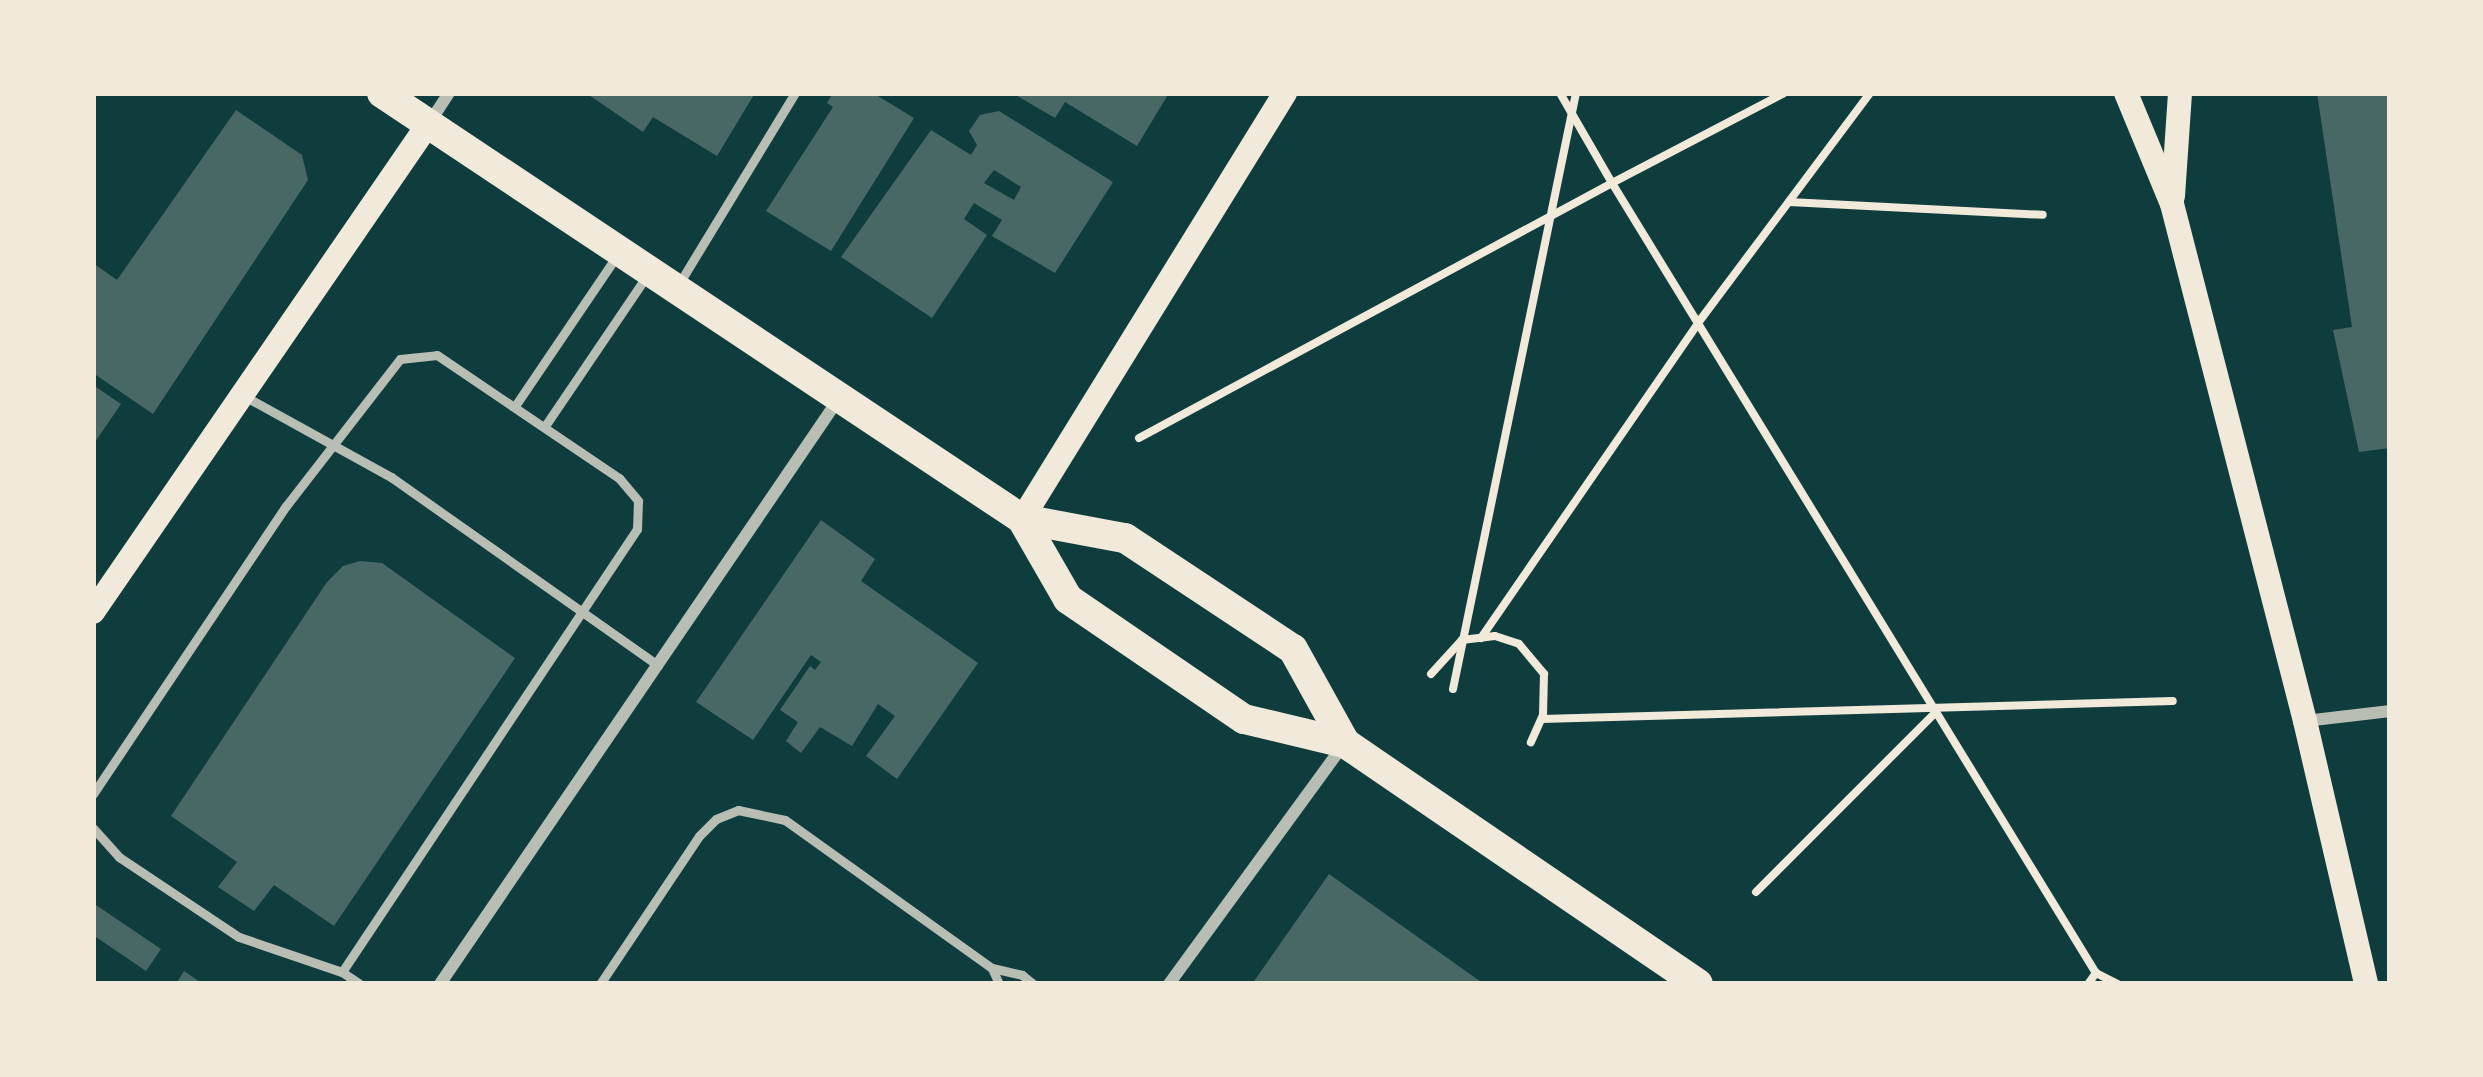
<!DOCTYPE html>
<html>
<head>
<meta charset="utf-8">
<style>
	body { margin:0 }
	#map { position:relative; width:2483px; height:1077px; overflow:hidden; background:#0f3d3e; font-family:Manrope,sans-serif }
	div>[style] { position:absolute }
	.building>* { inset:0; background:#486865 }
	.path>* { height:8px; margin:-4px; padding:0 4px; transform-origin:4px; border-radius:4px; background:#f1e9da }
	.service>* { height:9px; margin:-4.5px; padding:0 4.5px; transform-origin:4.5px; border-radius:4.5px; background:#b8beb3 }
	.minor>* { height:12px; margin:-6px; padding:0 6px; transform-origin:6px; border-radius:6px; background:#b8beb3 }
	.secondary>* { height:24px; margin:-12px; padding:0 12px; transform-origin:12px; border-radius:12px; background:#f1e9da }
	.primary>* { height:30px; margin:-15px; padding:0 15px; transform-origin:15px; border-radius:15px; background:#f1e9da }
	span { translate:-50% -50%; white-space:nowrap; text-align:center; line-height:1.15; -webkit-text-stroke:9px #f1e9da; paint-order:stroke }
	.frame { position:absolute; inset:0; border:96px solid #f1e9da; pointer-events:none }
</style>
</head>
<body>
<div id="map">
	<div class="building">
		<div style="clip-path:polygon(586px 93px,755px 93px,717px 156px,653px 117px,643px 132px)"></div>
		<div style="clip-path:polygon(833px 93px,873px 93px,914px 118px,831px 251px,766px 211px,833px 107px,827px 103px)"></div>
		<div style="clip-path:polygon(1012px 93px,1169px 93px,1137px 146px,1065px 102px,1055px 118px)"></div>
		<div style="clip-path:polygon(2317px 93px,2390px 93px,2390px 448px,2359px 452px,2333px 330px,2352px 327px)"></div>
		<div style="clip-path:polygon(236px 110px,302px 155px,308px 180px,153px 414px,93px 373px,93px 263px,117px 280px)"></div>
		<div style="clip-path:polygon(evenodd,999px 111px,1113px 182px,1055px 273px,992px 236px,1002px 220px,974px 203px,964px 219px,987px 235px,932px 318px,841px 257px,931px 130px,971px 155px,977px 145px,969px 131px,980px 115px,999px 111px,994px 170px,1021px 187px,1014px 200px,984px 183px,994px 170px)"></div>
		<div style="clip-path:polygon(93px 385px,121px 404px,93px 445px)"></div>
		<div style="clip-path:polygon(821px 520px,875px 559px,861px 581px,978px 663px,897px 779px,866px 756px,895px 716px,878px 704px,852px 746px,820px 727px,801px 753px,786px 741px,798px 722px,780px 710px,810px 666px,815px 670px,821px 662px,811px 655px,753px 740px,696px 702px)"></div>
		<div style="clip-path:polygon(360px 561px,382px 563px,515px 658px,334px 926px,274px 885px,254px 911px,218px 887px,237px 862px,171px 816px,327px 582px,343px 566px)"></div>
		<div style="clip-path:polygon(1329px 874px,1484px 984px,1252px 984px)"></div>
		<div style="clip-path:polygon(93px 903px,161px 949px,146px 971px,96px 937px,93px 941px)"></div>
		<div style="clip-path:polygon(184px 971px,203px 984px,176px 984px)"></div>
	</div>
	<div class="path">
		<div style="left:1560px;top:93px;width:104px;rotate:60deg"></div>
		<div style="left:1612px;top:183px;width:194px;rotate:-27.6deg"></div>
		<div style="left:1789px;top:202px;width:254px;rotate:2.9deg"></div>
		<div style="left:1139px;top:438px;width:537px;rotate:-28.33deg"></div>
		<div style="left:1612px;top:183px;width:926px;rotate:58.51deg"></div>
		<div style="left:1481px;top:638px;width:383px;rotate:-55.4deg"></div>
		<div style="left:1698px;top:323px;width:287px;rotate:-53.2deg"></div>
		<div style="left:1431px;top:674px;width:46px;rotate:-47.6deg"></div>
		<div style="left:1462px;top:640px;width:33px;rotate:-7deg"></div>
		<div style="left:1495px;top:636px;width:25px;rotate:18deg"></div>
		<div style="left:1519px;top:644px;width:39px;rotate:50deg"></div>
		<div style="left:1544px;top:674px;width:41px;rotate:91.4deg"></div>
		<div style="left:1543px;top:715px;width:30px;rotate:114deg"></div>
		<div style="left:1453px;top:689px;width:609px;rotate:-78.34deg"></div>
		<div style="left:1542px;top:719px;width:631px;rotate:-1.63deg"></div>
		<div style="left:1756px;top:892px;width:253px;rotate:-45deg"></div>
		<div style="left:2088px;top:984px;width:14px;rotate:-54deg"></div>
		<div style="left:2096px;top:973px;width:25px;rotate:27deg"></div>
	</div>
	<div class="service">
		<div style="left:680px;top:282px;width:221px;rotate:-58.7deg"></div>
		<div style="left:246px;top:397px;width:166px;rotate:28.9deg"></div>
		<div style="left:391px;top:477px;width:327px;rotate:35.2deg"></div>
		<div style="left:515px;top:406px;width:184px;rotate:-55.9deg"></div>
		<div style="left:545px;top:426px;width:180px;rotate:-55.9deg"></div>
		<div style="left:93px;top:794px;width:347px;rotate:-56.2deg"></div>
		<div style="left:286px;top:506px;width:186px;rotate:-52.2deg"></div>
		<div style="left:400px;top:359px;width:37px;rotate:-6deg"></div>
		<div style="left:437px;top:355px;width:220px;rotate:34.1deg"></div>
		<div style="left:619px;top:478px;width:30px;rotate:50deg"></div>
		<div style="left:638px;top:501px;width:28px;rotate:92deg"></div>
		<div style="left:637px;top:529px;width:532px;rotate:123.66deg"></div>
		<div style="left:93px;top:828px;width:39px;rotate:48deg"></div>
		<div style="left:119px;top:857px;width:144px;rotate:33.7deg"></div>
		<div style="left:239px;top:937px;width:109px;rotate:18.8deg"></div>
		<div style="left:342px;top:972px;width:22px;rotate:34deg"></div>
		<div style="left:600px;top:984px;width:178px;rotate:-56.2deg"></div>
		<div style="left:699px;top:836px;width:24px;rotate:-45deg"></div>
		<div style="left:716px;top:819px;width:24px;rotate:-22deg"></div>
		<div style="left:738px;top:810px;width:48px;rotate:12deg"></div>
		<div style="left:785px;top:820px;width:254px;rotate:35.6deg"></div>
		<div style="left:999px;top:984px;width:17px;rotate:-114deg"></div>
		<div style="left:992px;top:968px;width:31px;rotate:13deg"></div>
		<div style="left:1022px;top:975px;width:14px;rotate:39deg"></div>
	</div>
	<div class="minor">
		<div style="left:430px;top:122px;width:35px;rotate:-57deg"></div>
		<div style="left:2305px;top:721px;width:86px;rotate:-6.7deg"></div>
		<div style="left:440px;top:984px;width:707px;rotate:-55.73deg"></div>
		<div style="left:1169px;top:984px;width:297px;rotate:-53.9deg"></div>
	</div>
	<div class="secondary">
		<div style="left:2126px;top:93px;width:120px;rotate:67.5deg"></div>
		<div style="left:2172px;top:204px;width:534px;rotate:75.57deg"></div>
		<div style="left:2305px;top:721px;width:270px;rotate:76.9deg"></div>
		<div style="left:2173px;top:196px;width:103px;rotate:-86.1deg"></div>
		<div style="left:1022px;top:519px;width:501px;rotate:-58.31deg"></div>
		<div style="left:93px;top:612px;width:593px;rotate:-55.51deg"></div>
	</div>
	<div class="primary">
		<div style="left:382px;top:93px;width:769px;rotate:33.65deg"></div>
		<div style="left:1022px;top:519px;width:105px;rotate:10.5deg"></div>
		<div style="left:1125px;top:538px;width:201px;rotate:33.5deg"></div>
		<div style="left:1293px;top:649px;width:107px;rotate:61deg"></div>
		<div style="left:1022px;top:519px;width:92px;rotate:60.1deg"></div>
		<div style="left:1068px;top:599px;width:213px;rotate:34.3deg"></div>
		<div style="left:1244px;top:719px;width:104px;rotate:13.4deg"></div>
		<div style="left:1345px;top:743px;width:427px;rotate:34.3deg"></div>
	</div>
	<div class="frame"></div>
</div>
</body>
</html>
